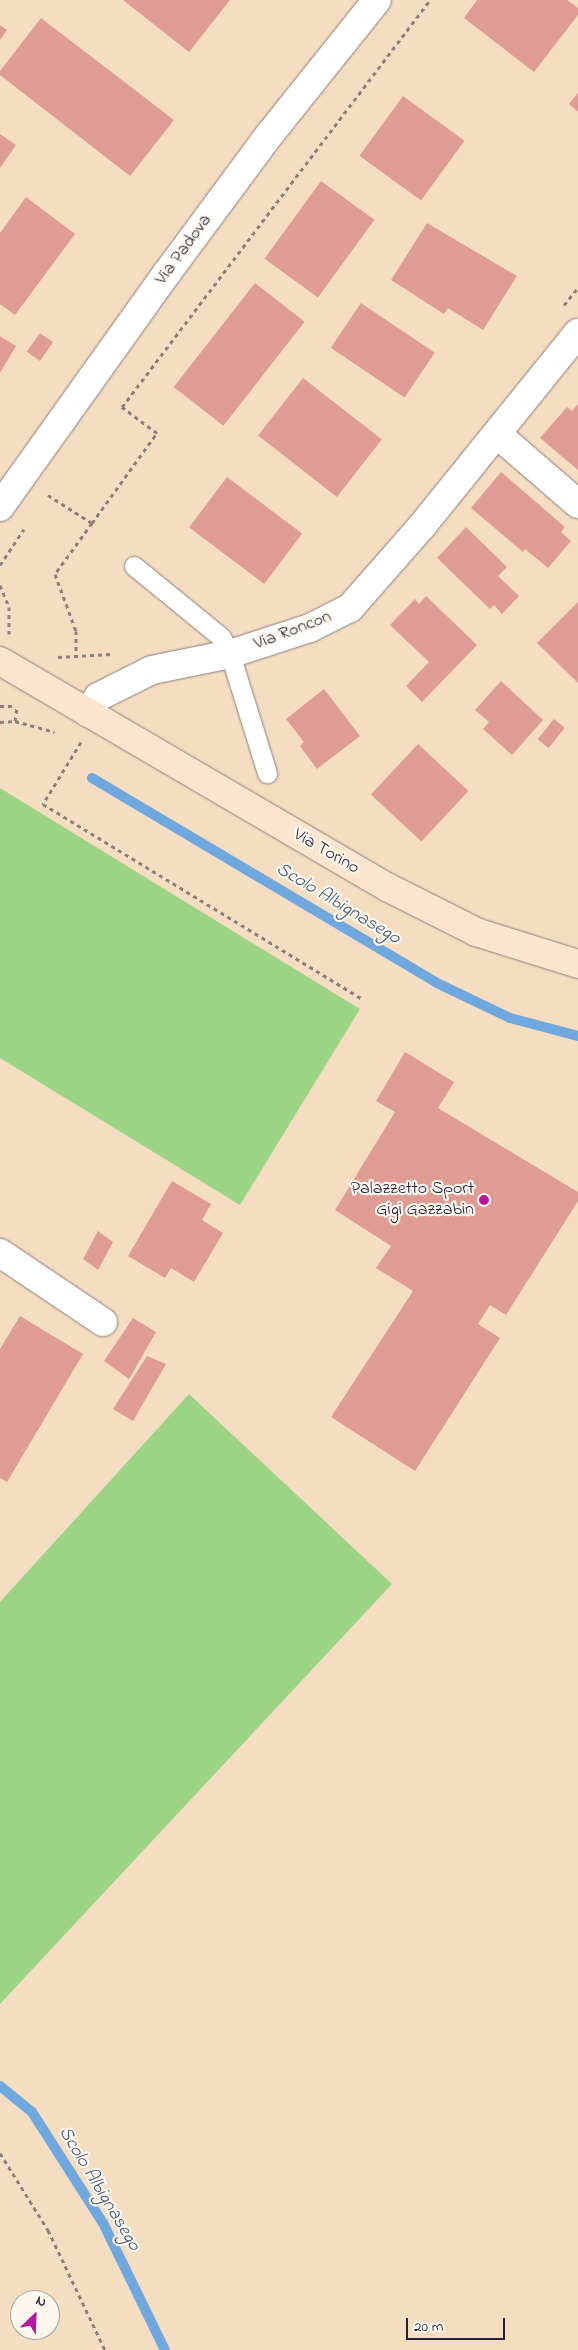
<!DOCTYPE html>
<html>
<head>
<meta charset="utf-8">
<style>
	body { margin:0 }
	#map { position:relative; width:578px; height:2350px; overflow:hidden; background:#f5ddc1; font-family:"Indie Flower",sans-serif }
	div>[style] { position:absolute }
	.green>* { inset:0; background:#9cd486 }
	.stream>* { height:10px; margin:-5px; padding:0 5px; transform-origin:5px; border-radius:5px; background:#6ea8de }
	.building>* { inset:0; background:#df9c95; transform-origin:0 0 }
	.path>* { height:3px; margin-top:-1.5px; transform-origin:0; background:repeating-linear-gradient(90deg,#8c807e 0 4px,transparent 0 8px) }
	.roads { filter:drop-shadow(0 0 1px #8c807e) drop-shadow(0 0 1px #8c807e) }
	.lane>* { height:19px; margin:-9.5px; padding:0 9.5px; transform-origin:9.5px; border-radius:9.5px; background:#fff }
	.street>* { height:28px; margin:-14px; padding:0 14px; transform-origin:14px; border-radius:14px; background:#fff }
	.secondary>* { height:28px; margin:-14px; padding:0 14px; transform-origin:14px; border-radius:14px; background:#fce5cf }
	.dots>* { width:14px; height:14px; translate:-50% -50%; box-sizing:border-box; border:2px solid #fbf7ec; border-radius:50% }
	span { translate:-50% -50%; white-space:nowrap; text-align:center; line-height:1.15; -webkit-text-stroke:4.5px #fbf7ec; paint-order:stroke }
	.street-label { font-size:18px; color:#22223b }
	.poi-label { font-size:18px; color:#22223b }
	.right { translate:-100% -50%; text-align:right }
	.water-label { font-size:19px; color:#40587c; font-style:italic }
	.north { position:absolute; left:10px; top:2290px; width:50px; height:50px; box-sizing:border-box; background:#fbf7ec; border:1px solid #a4a2a5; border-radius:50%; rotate:24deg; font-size:14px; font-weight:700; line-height:20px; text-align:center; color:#22223b }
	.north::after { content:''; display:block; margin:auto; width:18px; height:22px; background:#b5179e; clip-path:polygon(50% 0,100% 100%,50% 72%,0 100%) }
	.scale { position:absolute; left:406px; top:2318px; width:99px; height:22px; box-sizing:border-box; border:2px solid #22223b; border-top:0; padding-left:6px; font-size:15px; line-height:18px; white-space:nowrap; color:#22223b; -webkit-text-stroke:4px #fbf7ec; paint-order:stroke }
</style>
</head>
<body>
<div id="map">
	<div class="green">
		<div style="clip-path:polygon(0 788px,360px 1009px,240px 1205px,0 1058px)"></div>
		<div style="clip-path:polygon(189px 1394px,392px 1584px,0 2004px,0 1602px)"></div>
	</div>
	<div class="stream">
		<div style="left:92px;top:778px;width:401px;rotate:30.7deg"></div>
		<div style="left:437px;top:983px;width:81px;rotate:25.6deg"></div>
		<div style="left:510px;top:1018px;width:70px;rotate:14.8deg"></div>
		<div style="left:0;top:2086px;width:41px;rotate:39.1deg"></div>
		<div style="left:32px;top:2112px;width:132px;rotate:57.4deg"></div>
		<div style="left:103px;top:2223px;width:141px;rotate:64deg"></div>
	</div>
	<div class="building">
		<div style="clip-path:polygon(123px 0,230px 0,189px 52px)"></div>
		<div style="clip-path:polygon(477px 0,567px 0,578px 8px,578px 15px,534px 72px,464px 18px)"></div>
		<div style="clip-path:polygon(41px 18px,174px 120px,130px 176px,0 75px,0 71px)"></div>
		<div style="clip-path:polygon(0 25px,7px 30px,0 40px)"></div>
		<div style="clip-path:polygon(578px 93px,578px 112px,569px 104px)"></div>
		<div style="left:403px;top:96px;width:76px;height:74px;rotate:36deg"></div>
		<div style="clip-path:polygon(0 134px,16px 145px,0 168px)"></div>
		<div style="left:321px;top:181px;width:66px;height:96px;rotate:36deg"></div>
		<div style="clip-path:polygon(26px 197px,75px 234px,15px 315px,0 304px,0 233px)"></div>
		<div style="clip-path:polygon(427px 223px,517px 276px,483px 330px,448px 308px,444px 314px,391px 280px)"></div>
		<div style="left:255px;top:283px;width:63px;height:132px;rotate:38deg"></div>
		<div style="left:361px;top:303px;width:89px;height:54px;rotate:34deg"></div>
		<div style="left:40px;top:333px;width:16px;height:23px;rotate:35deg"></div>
		<div style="clip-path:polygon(0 336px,16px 346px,0 373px)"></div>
		<div style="left:303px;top:378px;width:100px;height:73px;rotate:38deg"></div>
		<div style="clip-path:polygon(578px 404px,578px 470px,540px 438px,567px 407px,572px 411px)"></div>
		<div style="clip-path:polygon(501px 472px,565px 527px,561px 532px,571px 541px,548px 568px,525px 549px,523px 552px,471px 508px)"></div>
		<div style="left:227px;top:477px;width:94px;height:63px;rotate:37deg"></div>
		<div style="clip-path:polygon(466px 527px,507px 567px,498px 576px,519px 596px,502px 614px,494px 605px,490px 609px,437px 558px)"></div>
		<div style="clip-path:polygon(426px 596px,477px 645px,422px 702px,406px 686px,429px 662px,390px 625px,415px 599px,419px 604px)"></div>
		<div style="clip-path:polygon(578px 602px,578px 683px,537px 643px)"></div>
		<div style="clip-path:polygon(501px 681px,543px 720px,512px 755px,483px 729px,489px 722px,475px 710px)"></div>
		<div style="clip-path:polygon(324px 689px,360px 736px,317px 769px,300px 746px,304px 742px,286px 719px)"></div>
		<div style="left:554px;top:719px;width:14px;height:26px;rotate:39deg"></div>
		<div style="left:418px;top:744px;width:69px;height:69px;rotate:43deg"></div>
		<div style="clip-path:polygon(405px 1052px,454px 1082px,438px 1108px,578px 1192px,578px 1201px,506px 1315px,490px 1305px,478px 1324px,500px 1338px,415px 1471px,331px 1417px,413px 1291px,376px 1268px,391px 1246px,335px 1210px,395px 1112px,376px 1101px)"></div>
		<div style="clip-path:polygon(172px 1181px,211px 1204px,202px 1220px,223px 1233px,194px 1282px,171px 1268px,165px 1278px,128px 1256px)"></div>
		<div style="clip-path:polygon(98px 1231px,113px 1242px,98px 1270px,83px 1259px)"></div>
		<div style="clip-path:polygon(20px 1316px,83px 1354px,7px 1482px,0 1478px,0 1349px)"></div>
		<div style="clip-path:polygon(133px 1318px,156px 1332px,129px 1379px,104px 1361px)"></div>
		<div style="clip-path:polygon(147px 1356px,166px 1364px,133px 1421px,113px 1409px)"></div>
	</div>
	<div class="path">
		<div style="left:564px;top:305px;width:22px;rotate:-51deg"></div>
		<div style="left:48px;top:495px;width:52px;rotate:32.5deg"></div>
		<div style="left:92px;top:523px;width:63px;rotate:126deg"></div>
		<div style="left:55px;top:574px;width:61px;rotate:69.8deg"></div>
		<div style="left:76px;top:631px;width:26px;rotate:90deg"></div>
		<div style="left:92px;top:523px;width:111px;rotate:-54.2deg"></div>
		<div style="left:157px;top:433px;width:44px;rotate:-143.4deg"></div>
		<div style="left:122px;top:407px;width:510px;rotate:-52.88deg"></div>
		<div style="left:0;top:565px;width:43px;rotate:-56.3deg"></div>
		<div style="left:0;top:585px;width:24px;rotate:68deg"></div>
		<div style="left:9px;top:607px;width:27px;rotate:90deg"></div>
		<div style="left:58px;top:657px;width:53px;rotate:-3.2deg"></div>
		<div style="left:0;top:706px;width:14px"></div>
		<div style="left:15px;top:721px;width:14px;rotate:-82deg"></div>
		<div style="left:0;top:722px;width:15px;rotate:-4deg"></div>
		<div style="left:15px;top:721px;width:41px;rotate:15.4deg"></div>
		<div style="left:81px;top:742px;width:73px;rotate:121.5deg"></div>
		<div style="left:43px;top:804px;width:374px;rotate:31.4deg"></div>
		<div style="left:0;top:2153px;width:91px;rotate:58.1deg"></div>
		<div style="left:48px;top:2230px;width:133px;rotate:64.6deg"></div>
	</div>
	<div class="roads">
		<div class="lane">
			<div style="left:134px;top:566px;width:112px;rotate:39.2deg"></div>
			<div style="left:221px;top:637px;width:19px;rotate:62deg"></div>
			<div style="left:230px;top:654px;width:125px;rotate:72.7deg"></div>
		</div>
		<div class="street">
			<div style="left:497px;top:434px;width:107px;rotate:40.8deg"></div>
			<div style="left:0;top:507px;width:287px;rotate:-54.5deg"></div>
			<div style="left:167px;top:273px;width:173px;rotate:-53.5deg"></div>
			<div style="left:270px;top:134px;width:171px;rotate:-51.4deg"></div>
			<div style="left:88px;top:713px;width:19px;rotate:-58deg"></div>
			<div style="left:98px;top:697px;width:60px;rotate:-26.6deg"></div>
			<div style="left:152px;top:670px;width:80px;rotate:-11.6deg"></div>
			<div style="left:230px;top:654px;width:84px;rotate:-18deg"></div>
			<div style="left:310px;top:628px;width:45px;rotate:-26.6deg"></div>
			<div style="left:350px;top:608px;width:109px;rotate:-48.7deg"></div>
			<div style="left:422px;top:526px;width:248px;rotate:-51.1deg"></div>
			<div style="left:0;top:1253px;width:124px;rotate:33.8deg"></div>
		</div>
		<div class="secondary">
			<div style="left:0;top:661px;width:448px;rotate:30.3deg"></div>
			<div style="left:387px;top:887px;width:100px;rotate:26.8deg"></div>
			<div style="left:476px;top:932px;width:107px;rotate:17.4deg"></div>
		</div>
	</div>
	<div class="dots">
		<div style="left:484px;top:1200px;background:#b5179e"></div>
	</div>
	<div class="street-label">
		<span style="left:184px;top:250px;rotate:-54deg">Via Padova</span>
		<span style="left:293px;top:631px;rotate:-21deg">Via Roncon</span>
		<span style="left:326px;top:852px;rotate:30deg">Via Torino</span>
	</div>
	<div class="poi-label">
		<span class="right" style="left:474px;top:1200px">Palazzetto Sport<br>Gigi Gazzabin</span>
	</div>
	<div class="water-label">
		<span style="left:338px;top:904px;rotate:31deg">Scolo Albignasego</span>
		<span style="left:99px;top:2189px;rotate:59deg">Scolo Albignasego</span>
	</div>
	<div class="north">N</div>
	<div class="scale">20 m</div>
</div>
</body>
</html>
